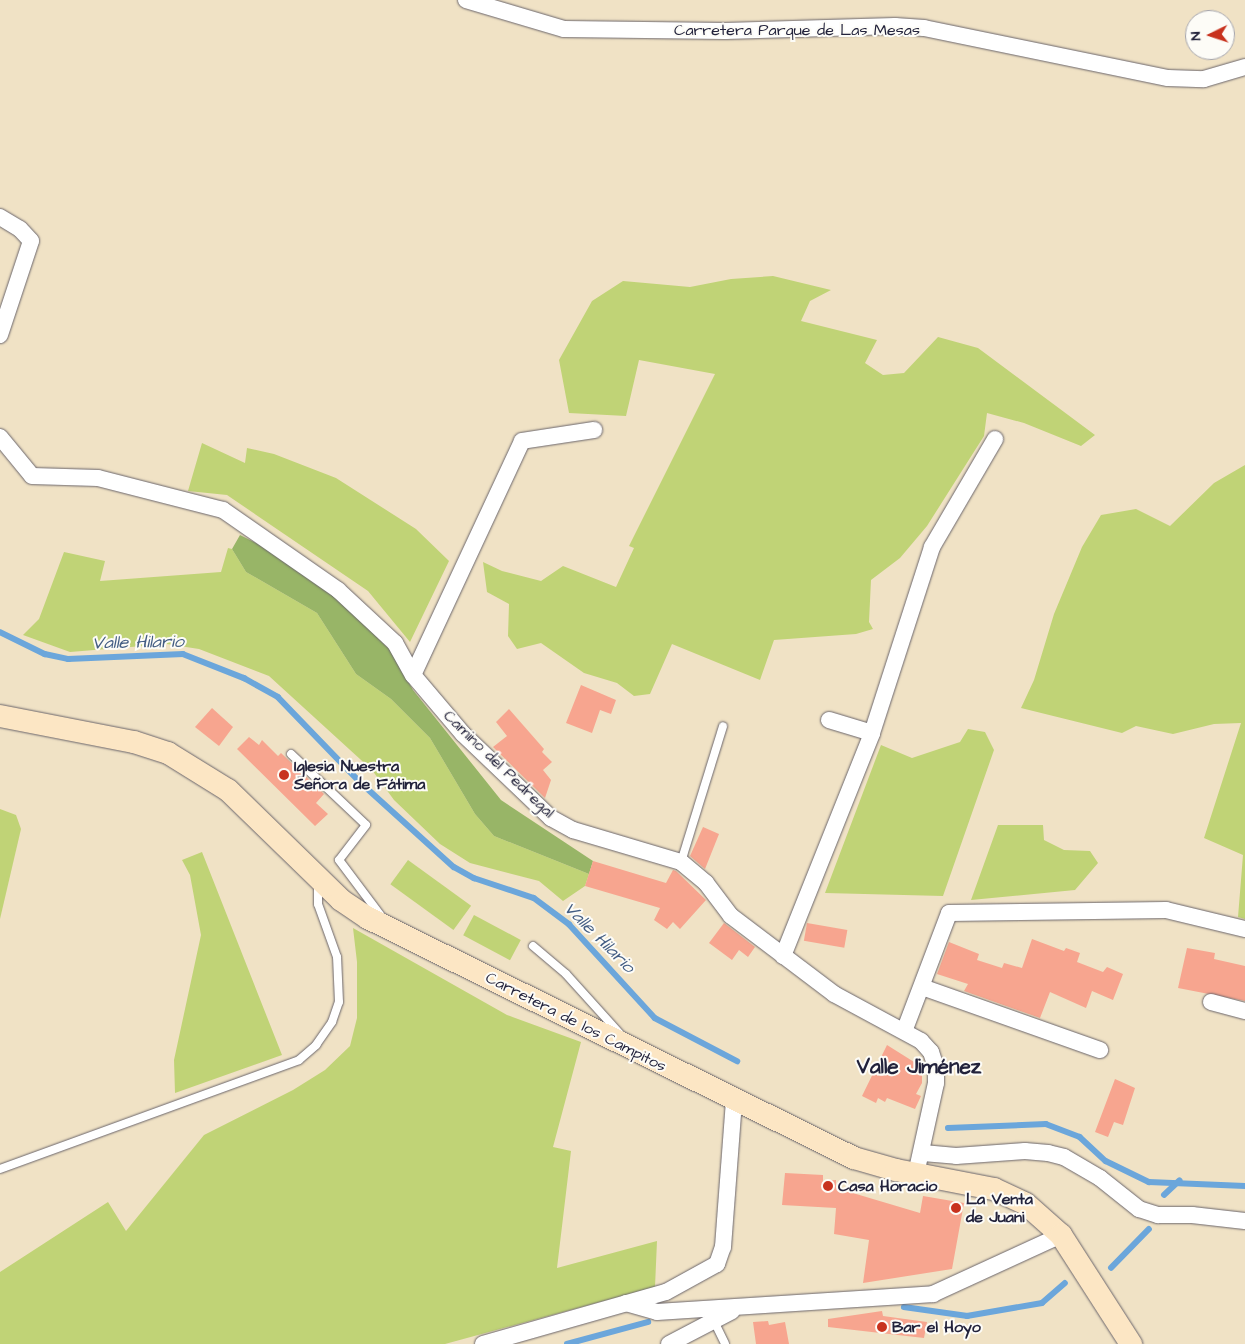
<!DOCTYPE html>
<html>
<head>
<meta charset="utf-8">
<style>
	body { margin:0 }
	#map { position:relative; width:1245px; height:1344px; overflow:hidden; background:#f0e2c5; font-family:"Architects Daughter",sans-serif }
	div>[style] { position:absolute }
	.green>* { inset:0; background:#c0d376; transform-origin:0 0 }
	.forest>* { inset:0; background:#98b567 }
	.stream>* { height:5.5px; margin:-2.75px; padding:0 2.75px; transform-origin:2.75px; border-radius:2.75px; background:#6ba6db }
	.building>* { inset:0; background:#f7a58f; transform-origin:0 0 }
	.roads { filter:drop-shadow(0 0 1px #6a656b) drop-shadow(0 0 1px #6a656b) }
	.service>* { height:8px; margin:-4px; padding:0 4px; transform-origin:4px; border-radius:4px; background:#fff }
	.minor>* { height:16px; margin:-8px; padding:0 8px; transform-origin:8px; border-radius:8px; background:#fff }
	.secondary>* { height:22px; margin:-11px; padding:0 11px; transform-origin:11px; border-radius:11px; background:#fce6c4 }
	.dots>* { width:14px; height:14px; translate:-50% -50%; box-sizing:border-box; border:2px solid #fdfcf7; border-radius:50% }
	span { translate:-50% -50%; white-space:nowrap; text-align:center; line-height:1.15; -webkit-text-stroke:4px #fdfcf7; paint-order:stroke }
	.street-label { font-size:16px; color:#22223b }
	.poi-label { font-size:16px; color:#22223b; font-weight:700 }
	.left { translate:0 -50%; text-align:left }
	.water-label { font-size:18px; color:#435d83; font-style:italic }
	.district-label { font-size:21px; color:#22223b; font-weight:700 }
	.north { position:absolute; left:1185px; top:10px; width:50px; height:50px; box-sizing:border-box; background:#fdfcf7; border:1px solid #a5a5ac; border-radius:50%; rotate:266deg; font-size:14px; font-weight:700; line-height:20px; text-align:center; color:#22223b }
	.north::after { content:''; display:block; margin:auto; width:18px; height:22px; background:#c8321e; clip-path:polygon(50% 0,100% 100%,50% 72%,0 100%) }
</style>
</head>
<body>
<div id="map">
	<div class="green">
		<div style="clip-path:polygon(773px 276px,831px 290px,810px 301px,801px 321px,877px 340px,865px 363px,883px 375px,904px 373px,938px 337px,978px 348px,1095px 435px,1081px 446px,1024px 423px,987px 413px,984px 436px,927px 526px,900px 558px,871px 580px,869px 622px,873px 629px,856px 634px,774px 640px,760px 680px,672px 644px,650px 694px,634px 696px,617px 683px,584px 673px,541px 643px,517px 649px,508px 636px,509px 604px,487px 592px,483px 562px,502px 571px,541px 581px,563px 566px,616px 587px,634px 548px,629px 546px,715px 374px,639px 360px,626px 416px,569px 413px,559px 360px,592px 301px,623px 281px,690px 287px,731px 279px)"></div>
		<div style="clip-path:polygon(202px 443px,245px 463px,247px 448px,274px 454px,336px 478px,416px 529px,449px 561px,410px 642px,368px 591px,227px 495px,188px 491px)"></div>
		<div style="clip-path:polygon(1245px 465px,1245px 919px,1238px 917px,1243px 855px,1204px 838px,1241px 723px,1214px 724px,1173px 734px,1136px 726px,1122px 733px,1021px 708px,1034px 680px,1054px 614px,1082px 547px,1101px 515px,1136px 509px,1170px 526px,1214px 483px)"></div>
		<div style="clip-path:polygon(228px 548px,232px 549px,246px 572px,317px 613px,356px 674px,391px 699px,430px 738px,475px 814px,494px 836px,589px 874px,585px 886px,563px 901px,539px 881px,470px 863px,440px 844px,394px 800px,372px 770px,269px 676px,199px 649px,167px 644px,70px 652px,23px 635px,39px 619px,64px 552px,105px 561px,100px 581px,221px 572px)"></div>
		<div style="clip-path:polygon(968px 729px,985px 732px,994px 750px,943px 896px,825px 893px,881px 745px,912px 758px,960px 742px)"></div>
		<div style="clip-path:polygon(0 809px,16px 815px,21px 829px,0 919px)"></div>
		<div style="clip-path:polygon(998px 825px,1043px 825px,1044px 840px,1064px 850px,1090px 851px,1098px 863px,1075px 890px,971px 900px)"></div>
		<div style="clip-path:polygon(202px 852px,282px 1055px,175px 1093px,174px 1060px,201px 935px,190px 875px,182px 860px)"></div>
		<div style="left:408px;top:860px;width:78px;height:30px;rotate:36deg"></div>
		<div style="left:474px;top:915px;width:53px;height:23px;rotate:28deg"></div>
		<div style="clip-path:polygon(353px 928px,507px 1015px,581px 1042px,553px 1147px,571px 1151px,557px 1268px,657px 1241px,655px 1287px,445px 1344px,0 1344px,0 1272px,108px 1202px,126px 1231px,204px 1135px,293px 1090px,325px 1070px,350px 1046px,357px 1018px,357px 962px)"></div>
	</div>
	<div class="forest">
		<div style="clip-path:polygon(240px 535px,264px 547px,333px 594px,390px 650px,413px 690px,501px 800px,593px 861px,589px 874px,494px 836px,475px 814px,430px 738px,391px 699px,356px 674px,317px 613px,246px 572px,232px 549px)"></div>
	</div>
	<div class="stream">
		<div style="left:0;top:632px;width:50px;rotate:26.1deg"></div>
		<div style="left:45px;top:654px;width:24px;rotate:12deg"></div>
		<div style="left:68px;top:659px;width:115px;rotate:-2.5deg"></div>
		<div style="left:183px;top:654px;width:66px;rotate:21.5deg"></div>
		<div style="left:244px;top:678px;width:39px;rotate:29deg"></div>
		<div style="left:278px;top:697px;width:117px;rotate:46deg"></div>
		<div style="left:359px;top:781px;width:128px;rotate:42.2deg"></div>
		<div style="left:454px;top:867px;width:23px;rotate:29deg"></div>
		<div style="left:474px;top:878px;width:63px;rotate:18.4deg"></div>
		<div style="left:534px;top:898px;width:44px;rotate:36.6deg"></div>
		<div style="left:569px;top:924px;width:127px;rotate:47.5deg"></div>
		<div style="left:655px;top:1018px;width:93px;rotate:27.7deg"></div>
		<div style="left:948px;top:1128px;width:98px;rotate:-2.3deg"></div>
		<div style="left:1046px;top:1124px;width:36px;rotate:21deg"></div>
		<div style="left:1080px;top:1137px;width:35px;rotate:43deg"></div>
		<div style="left:1106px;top:1161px;width:48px;rotate:26deg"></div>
		<div style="left:1149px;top:1182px;width:96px;rotate:2.4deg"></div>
		<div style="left:1164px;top:1195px;width:21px;rotate:-43deg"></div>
		<div style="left:1111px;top:1268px;width:54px;rotate:-45.7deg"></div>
		<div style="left:904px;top:1307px;width:64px;rotate:8.1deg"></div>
		<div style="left:967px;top:1316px;width:76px;rotate:-9.8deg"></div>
		<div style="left:1042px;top:1303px;width:30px;rotate:-41deg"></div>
		<div style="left:567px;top:1344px;width:84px;rotate:-15.2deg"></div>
	</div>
	<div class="building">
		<div style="clip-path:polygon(581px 685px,616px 700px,611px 714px,600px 710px,592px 733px,566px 723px)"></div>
		<div style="clip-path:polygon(212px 708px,233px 727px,219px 746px,195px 727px)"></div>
		<div style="clip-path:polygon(509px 709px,544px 749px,542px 752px,552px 762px,543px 770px,551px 780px,545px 798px,493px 747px,507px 736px,496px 722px)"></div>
		<div style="clip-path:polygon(249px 737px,259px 745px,262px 740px,278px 756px,281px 753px,324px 794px,316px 803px,328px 814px,315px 826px,237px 749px)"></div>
		<div style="clip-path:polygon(703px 827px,719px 834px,705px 869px,690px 856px)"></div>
		<div style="clip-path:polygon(593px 861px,666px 883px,673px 870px,676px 871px,706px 900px,680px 929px,673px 922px,667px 929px,654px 920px,660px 908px,585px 886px)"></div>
		<div style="clip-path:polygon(724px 923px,755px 947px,748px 957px,739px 950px,732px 960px,709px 943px)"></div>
		<div style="left:807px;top:923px;width:41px;height:18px;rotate:10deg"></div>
		<div style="clip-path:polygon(1032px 939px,1064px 951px,1066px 948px,1080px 953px,1077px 962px,1103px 972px,1107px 967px,1123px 974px,1113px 1000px,1092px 991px,1086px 1008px,1050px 992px,1040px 1018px,964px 991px,968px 984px,937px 974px,949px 942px,979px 954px,977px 960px,1002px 968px,1004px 963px,1022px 968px)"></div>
		<div style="clip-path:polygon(1187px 948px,1215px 953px,1214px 959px,1245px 966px,1245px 1001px,1178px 988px)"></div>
		<div style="clip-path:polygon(887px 1045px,922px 1067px,918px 1074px,922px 1076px,922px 1083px,916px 1094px,921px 1096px,915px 1109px,887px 1098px,885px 1102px,878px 1098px,876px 1103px,862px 1096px)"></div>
		<div style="clip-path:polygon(1115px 1079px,1135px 1088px,1123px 1125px,1114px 1122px,1108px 1137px,1095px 1132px)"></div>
		<div style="clip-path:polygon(785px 1173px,823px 1175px,823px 1181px,836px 1180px,836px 1188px,920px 1213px,923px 1196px,964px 1203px,952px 1269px,863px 1283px,869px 1240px,834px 1234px,836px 1208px,782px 1205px)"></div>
		<div style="clip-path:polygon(882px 1311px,883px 1316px,927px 1322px,924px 1338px,828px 1327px,828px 1319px)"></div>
		<div style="clip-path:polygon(768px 1321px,769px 1325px,785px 1322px,789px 1344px,756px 1344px,753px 1322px)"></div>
	</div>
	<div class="roads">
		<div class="service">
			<div style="left:291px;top:754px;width:103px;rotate:43.4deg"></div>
			<div style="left:366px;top:825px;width:44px;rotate:127.6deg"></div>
			<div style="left:339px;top:860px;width:70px;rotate:53.1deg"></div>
			<div style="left:681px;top:862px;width:142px;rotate:-72.8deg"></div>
			<div style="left:533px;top:946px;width:43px;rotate:40.3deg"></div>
			<div style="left:566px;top:974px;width:84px;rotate:47.9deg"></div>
			<div style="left:0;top:1169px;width:318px;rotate:-20deg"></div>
			<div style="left:299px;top:1060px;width:23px;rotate:-41deg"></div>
			<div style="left:316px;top:1045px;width:28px;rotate:-55deg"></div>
			<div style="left:332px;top:1022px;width:21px;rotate:-71deg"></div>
			<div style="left:339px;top:1002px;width:45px;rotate:-92.5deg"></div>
			<div style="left:337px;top:957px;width:56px;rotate:-109.7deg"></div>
			<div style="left:318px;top:904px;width:19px;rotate:-90deg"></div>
			<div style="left:714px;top:1321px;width:25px;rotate:64deg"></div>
		</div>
		<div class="minor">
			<div style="left:466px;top:0;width:102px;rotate:16.5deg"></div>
			<div style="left:564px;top:29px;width:161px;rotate:0.7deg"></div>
			<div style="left:725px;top:31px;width:170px;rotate:-1.7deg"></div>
			<div style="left:895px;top:26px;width:29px;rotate:4deg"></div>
			<div style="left:924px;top:28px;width:249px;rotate:11.6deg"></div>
			<div style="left:1168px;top:78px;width:36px;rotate:2deg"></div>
			<div style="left:1204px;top:79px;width:43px;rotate:-16.3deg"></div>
			<div style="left:0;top:217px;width:23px;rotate:31deg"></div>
			<div style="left:20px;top:229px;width:16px;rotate:47deg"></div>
			<div style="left:31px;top:241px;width:99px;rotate:108.3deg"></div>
			<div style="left:0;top:437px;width:50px;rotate:50.6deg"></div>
			<div style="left:32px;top:476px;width:66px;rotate:1.7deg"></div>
			<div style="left:98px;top:478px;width:129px;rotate:14.4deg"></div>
			<div style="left:223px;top:510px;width:140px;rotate:34.8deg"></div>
			<div style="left:338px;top:590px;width:78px;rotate:42.9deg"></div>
			<div style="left:395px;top:643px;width:37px;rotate:61deg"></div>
			<div style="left:413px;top:675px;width:77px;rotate:49.7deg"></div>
			<div style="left:463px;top:734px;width:122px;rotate:43.7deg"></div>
			<div style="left:551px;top:818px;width:25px;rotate:29deg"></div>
			<div style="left:573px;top:830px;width:113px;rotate:16.5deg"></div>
			<div style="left:681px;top:862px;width:33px;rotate:40deg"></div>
			<div style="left:706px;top:883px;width:41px;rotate:52.9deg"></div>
			<div style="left:731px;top:916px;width:129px;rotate:37.1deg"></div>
			<div style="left:834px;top:994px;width:99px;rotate:28.4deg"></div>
			<div style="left:921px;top:1041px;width:15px;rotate:48deg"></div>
			<div style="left:931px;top:1052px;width:16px;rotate:72deg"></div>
			<div style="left:936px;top:1067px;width:16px;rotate:90deg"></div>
			<div style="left:936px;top:1083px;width:93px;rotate:102.4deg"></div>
			<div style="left:413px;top:675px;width:258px;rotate:-65deg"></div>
			<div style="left:522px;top:441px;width:73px;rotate:-8.7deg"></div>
			<div style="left:829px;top:720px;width:45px;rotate:16.8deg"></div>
			<div style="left:783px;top:956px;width:240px;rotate:-68.2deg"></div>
			<div style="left:872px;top:733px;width:195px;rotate:-72.1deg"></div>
			<div style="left:932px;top:547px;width:125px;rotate:-59.7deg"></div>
			<div style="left:922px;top:987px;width:189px;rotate:19.5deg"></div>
			<div style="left:1211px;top:1002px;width:35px;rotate:15deg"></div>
			<div style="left:905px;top:1029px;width:124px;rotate:-69.2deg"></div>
			<div style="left:949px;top:913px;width:217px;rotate:-0.8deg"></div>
			<div style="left:1166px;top:910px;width:81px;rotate:13.5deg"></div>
			<div style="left:923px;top:1153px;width:33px;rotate:5deg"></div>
			<div style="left:956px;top:1156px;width:69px;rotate:-4.1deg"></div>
			<div style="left:1025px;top:1151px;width:23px;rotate:5deg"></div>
			<div style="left:1048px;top:1153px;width:16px;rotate:14deg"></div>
			<div style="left:1064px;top:1157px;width:42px;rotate:30.3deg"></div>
			<div style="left:1100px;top:1178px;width:50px;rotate:38.5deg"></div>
			<div style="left:1139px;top:1209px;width:20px;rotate:18deg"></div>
			<div style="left:1158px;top:1215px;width:34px"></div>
			<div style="left:1192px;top:1215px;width:53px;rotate:6.5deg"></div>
			<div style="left:626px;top:1303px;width:32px;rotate:16deg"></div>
			<div style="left:657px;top:1312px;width:277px;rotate:-3.7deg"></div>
			<div style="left:933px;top:1294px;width:141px;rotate:-24.7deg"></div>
			<div style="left:483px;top:1344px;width:190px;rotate:-15.9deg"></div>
			<div style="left:666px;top:1292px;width:58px;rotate:-28.8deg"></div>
			<div style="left:717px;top:1264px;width:18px;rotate:-71deg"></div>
			<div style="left:723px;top:1247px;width:146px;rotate:-85.7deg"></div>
			<div style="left:669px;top:1344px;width:71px;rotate:-27.6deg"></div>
		</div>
		<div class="secondary">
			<div style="left:0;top:716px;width:136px;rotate:11deg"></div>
			<div style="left:134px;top:742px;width:36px;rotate:18deg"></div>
			<div style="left:168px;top:753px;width:70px;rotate:31.7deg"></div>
			<div style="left:228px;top:790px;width:158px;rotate:44.2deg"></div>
			<div style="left:341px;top:900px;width:32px;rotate:34deg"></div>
			<div style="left:368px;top:918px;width:542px;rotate:26.28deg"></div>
			<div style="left:854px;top:1158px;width:44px;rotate:15.9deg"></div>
			<div style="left:896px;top:1170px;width:100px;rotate:11deg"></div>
			<div style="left:994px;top:1189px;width:35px;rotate:25deg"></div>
			<div style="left:1026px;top:1204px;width:47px;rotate:41.5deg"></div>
			<div style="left:1061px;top:1235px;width:130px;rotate:57.3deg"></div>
		</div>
	</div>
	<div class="dots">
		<div style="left:284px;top:775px;background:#c8321e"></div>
		<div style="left:828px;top:1186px;background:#c8321e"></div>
		<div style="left:956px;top:1208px;background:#c8321e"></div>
		<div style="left:882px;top:1327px;background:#c8321e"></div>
	</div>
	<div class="street-label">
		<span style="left:797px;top:30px">Carretera Parque de Las Mesas</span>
		<span style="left:499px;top:764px;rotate:44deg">Camino del Pedregal</span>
		<span style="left:576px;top:1022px;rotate:27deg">Carretera de los Campitos</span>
	</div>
	<div class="poi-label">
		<span class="left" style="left:294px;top:775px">Iglesia Nuestra<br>Señora de Fátima</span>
		<span class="left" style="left:838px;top:1186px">Casa Horacio</span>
		<span class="left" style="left:966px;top:1208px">La Venta<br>de Juani</span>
		<span class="left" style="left:892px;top:1327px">Bar el Hoyo</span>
	</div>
	<div class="water-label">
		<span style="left:138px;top:643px;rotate:-1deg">Valle Hilario</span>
		<span style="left:599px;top:938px;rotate:45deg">Valle Hilario</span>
	</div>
	<div class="district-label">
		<span style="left:919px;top:1067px">Valle Jiménez</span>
	</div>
	<div class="north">N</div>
</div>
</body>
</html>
